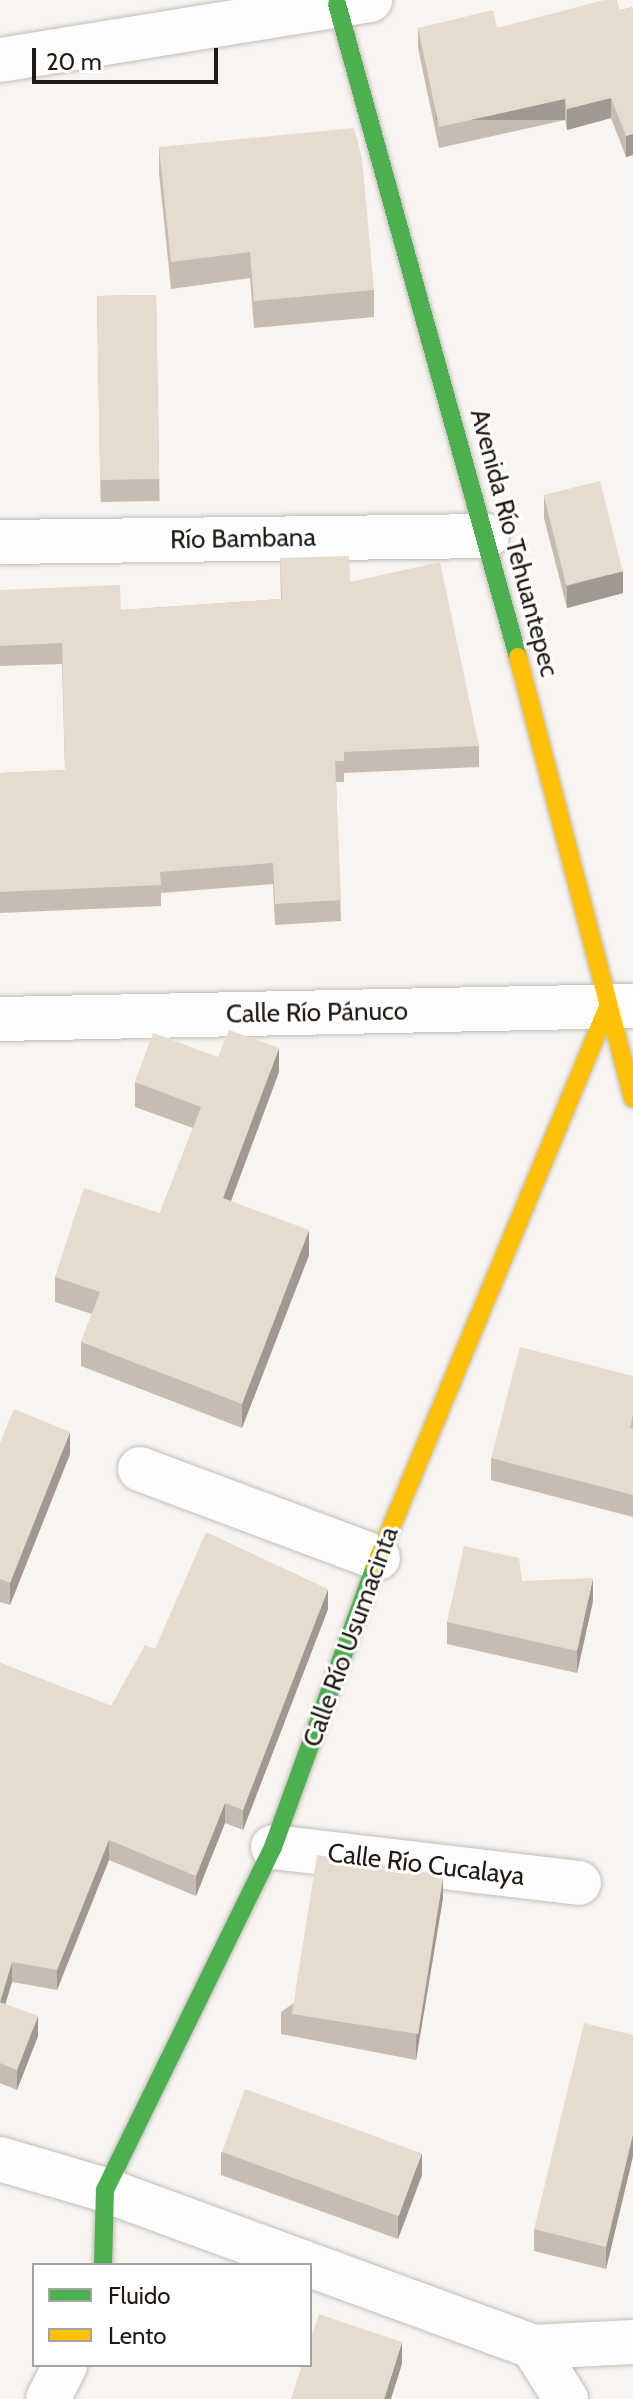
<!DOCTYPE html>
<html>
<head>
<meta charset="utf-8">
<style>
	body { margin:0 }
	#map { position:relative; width:633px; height:2399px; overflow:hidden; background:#f8f4f0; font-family:Cabin,sans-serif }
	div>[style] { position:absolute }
	.roads { filter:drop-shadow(0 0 2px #c1bcb7) drop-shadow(0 0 2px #c1bcb7) }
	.street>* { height:44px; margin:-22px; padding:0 22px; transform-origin:22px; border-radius:22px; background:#fefdfd }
	.fast>* { height:18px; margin:-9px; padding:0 9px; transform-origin:9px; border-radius:9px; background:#4caf50 }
	.slow>* { height:18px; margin:-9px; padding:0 9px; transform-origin:9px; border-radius:9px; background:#ffc107 }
	.wall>* { inset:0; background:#c6bcb2; transform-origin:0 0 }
	.shaded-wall>* { inset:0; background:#a19991; transform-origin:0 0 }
	.building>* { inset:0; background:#e6dbcf; transform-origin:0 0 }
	span { translate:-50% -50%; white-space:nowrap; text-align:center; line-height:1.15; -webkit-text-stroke:6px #fff; paint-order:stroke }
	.street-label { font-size:26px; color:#211a14 }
	.legend { position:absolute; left:32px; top:2263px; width:280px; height:104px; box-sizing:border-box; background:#fff; border:2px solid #a6a3a1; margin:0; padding:10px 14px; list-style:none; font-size:24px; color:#211a14 }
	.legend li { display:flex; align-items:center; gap:16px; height:40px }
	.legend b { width:40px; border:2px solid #a6a3a1 }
	.scale { position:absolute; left:32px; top:48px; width:186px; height:36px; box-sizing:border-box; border:4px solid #211a14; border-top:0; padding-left:10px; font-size:24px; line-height:28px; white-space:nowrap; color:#211a14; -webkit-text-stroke:6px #fff; paint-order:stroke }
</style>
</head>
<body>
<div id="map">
	<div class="roads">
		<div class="street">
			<div style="left:0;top:60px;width:375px;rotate:-9.2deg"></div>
			<div style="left:0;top:542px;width:487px;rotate:-0.7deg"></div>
			<div style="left:0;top:1019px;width:633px;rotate:-1.18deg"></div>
			<div style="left:140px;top:1469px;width:254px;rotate:20.5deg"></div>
			<div style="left:273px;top:1847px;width:308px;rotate:6.7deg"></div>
			<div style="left:0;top:2159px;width:109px;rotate:16.4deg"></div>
			<div style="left:105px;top:2190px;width:456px;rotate:20.1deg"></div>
			<div style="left:533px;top:2347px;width:100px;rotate:-2.9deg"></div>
			<div style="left:533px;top:2347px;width:62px;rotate:57.6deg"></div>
			<div style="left:48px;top:2399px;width:38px;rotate:-63deg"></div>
		</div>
		<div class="fast">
			<div style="left:337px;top:4px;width:678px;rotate:74.51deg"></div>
			<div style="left:103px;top:2265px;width:75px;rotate:-88.5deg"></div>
			<div style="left:105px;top:2190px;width:382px;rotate:-63.9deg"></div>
			<div style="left:273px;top:1847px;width:299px;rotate:-70deg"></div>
		</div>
		<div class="slow">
			<div style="left:518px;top:657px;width:456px;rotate:75.4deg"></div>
			<div style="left:375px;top:1566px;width:606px;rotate:-67.37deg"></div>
		</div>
	</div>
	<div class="wall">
		<div style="clip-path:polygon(633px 7px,633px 155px,626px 157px,611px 118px,567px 130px,565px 120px,439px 148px,418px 48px,418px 28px,497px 28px,620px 10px)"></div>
		<div style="clip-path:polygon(159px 147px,374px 290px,374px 317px,254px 328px,250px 278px,171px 289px,159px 173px)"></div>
		<div style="left:156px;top:295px;width:206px;height:59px;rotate:89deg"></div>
		<div style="clip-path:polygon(544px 496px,623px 593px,567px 608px,544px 518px)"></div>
		<div style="clip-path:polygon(280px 558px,350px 582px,479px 746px,479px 767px,344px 773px,344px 782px,336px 782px,341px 921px,275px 925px,273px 884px,161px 893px,161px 906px,0 913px,0 773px,65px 770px,62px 664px,0 666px,0 590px,121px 610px,281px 599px)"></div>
		<div style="clip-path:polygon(218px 1057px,279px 1072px,231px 1201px,309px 1255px,242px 1428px,81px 1366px,81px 1342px,92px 1314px,55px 1302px,55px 1277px,160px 1213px,193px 1128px,135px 1107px,135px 1082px)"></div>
		<div style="clip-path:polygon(633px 1376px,633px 1517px,491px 1480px,491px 1458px)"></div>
		<div style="clip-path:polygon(0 1443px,70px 1454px,10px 1605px,0 1602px)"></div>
		<div style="clip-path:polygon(522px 1581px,593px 1601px,577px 1673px,447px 1644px,447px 1622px)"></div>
		<div style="clip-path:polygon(328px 1609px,243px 1830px,225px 1823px,196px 1896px,109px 1860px,57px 1990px,12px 1982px,5px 2004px,38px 2036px,17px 2090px,0 2083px,0 1663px,111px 1706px,155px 1649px)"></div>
		<div style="clip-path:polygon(443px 1898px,416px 2060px,281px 2034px,281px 2012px)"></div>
		<div style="clip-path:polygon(633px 2035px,633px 2156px,606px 2269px,534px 2251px,534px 2229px)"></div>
		<div style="clip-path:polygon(221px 2152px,422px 2175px,398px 2239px,221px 2175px)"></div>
	</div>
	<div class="shaded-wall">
		<div style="clip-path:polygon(611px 98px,611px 118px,567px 130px,567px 109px)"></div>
		<div style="left:565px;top:99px;width:21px;height:129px;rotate:90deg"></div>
		<div style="clip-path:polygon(633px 134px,633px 155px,626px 157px,626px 136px)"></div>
		<div style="clip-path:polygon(623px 571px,623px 593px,567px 608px,567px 586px)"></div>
		<div style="clip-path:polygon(279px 1048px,279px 1072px,223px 1222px,223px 1198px)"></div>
		<div style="clip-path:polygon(309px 1230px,309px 1255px,242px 1428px,242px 1404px)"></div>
		<div style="clip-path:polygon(70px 1432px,70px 1454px,10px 1605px,10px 1583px)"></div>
		<div style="clip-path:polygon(593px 1578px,593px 1601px,577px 1673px,577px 1651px)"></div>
		<div style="clip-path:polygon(328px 1589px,328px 1609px,243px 1830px,243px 1810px)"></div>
		<div style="clip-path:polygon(225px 1803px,225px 1823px,196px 1896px,196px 1876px)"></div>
		<div style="clip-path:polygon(109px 1840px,109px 1860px,57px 1990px,57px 1970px)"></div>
		<div style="clip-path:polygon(443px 1876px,443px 1898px,416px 2060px,416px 2038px)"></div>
		<div style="clip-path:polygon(12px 1962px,12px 1982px,0 2022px,0 2002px)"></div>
		<div style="clip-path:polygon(38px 2016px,38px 2036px,17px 2090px,17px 2070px)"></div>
		<div style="clip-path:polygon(633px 2134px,633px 2156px,606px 2269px,606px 2247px)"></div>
		<div style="clip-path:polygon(422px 2153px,422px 2175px,398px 2239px,398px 2216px)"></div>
		<div style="clip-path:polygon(402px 2342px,402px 2364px,391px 2399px,384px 2399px)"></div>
	</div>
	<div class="building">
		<div style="clip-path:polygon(604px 0,617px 0,620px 10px,633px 7px,633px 134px,626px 136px,611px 98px,567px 109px,565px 99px,439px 127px,418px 28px,493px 10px,497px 28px)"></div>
		<div style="clip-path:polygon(354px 128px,362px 158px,374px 290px,254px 301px,250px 252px,171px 262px,159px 147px)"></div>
		<div style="left:156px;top:295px;width:184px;height:59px;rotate:89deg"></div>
		<div style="left:600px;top:481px;width:93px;height:58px;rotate:76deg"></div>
		<div style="clip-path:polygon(349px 556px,350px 582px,440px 562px,479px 746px,344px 752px,344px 761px,335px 761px,341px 900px,275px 904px,273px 863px,160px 872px,161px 885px,0 892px,0 773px,65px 770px,62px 643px,0 646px,0 590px,120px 585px,121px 610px,282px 599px,280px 558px)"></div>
		<div style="clip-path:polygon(229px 1030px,279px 1048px,223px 1198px,309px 1230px,242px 1404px,81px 1342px,100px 1292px,55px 1277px,84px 1188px,160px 1213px,201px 1107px,135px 1082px,153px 1033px,218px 1057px)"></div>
		<div style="clip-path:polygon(520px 1347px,633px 1376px,633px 1415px,630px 1428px,633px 1429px,633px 1495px,491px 1458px)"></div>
		<div style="clip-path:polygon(14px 1409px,70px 1432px,10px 1583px,0 1579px,0 1443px)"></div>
		<div style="clip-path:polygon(206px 1532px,328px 1589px,243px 1810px,225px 1803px,196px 1876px,109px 1840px,57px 1970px,12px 1962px,0 2002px,38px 2016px,17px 2070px,0 2063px,0 1663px,111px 1706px,145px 1645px,155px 1649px)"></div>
		<div style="clip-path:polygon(464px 1546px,519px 1558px,522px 1581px,593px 1578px,577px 1651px,447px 1622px)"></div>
		<div style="left:317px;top:1855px;width:128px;height:161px;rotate:9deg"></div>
		<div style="clip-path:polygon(584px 2023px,633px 2035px,633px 2134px,606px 2247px,534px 2229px)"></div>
		<div style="left:245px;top:2089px;width:188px;height:67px;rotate:20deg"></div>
		<div style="clip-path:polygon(319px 2314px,402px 2342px,384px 2399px,291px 2399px,302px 2365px,310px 2365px,310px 2341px)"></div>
	</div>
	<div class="street-label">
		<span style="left:243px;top:539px;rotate:-1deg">Río Bambana</span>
		<span style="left:514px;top:543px;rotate:75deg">Avenida Río Tehuantepec</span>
		<span style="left:317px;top:1013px;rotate:-1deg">Calle Río Pánuco</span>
		<span style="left:351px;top:1637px;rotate:-70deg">Calle Río Usumacinta</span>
		<span style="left:426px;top:1865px;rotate:7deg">Calle Río Cucalaya</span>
	</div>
	<ul class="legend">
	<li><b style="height:10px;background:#4caf50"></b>Fluido</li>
	<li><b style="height:10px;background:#ffc107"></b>Lento</li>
	</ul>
	<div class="scale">20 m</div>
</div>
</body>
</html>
